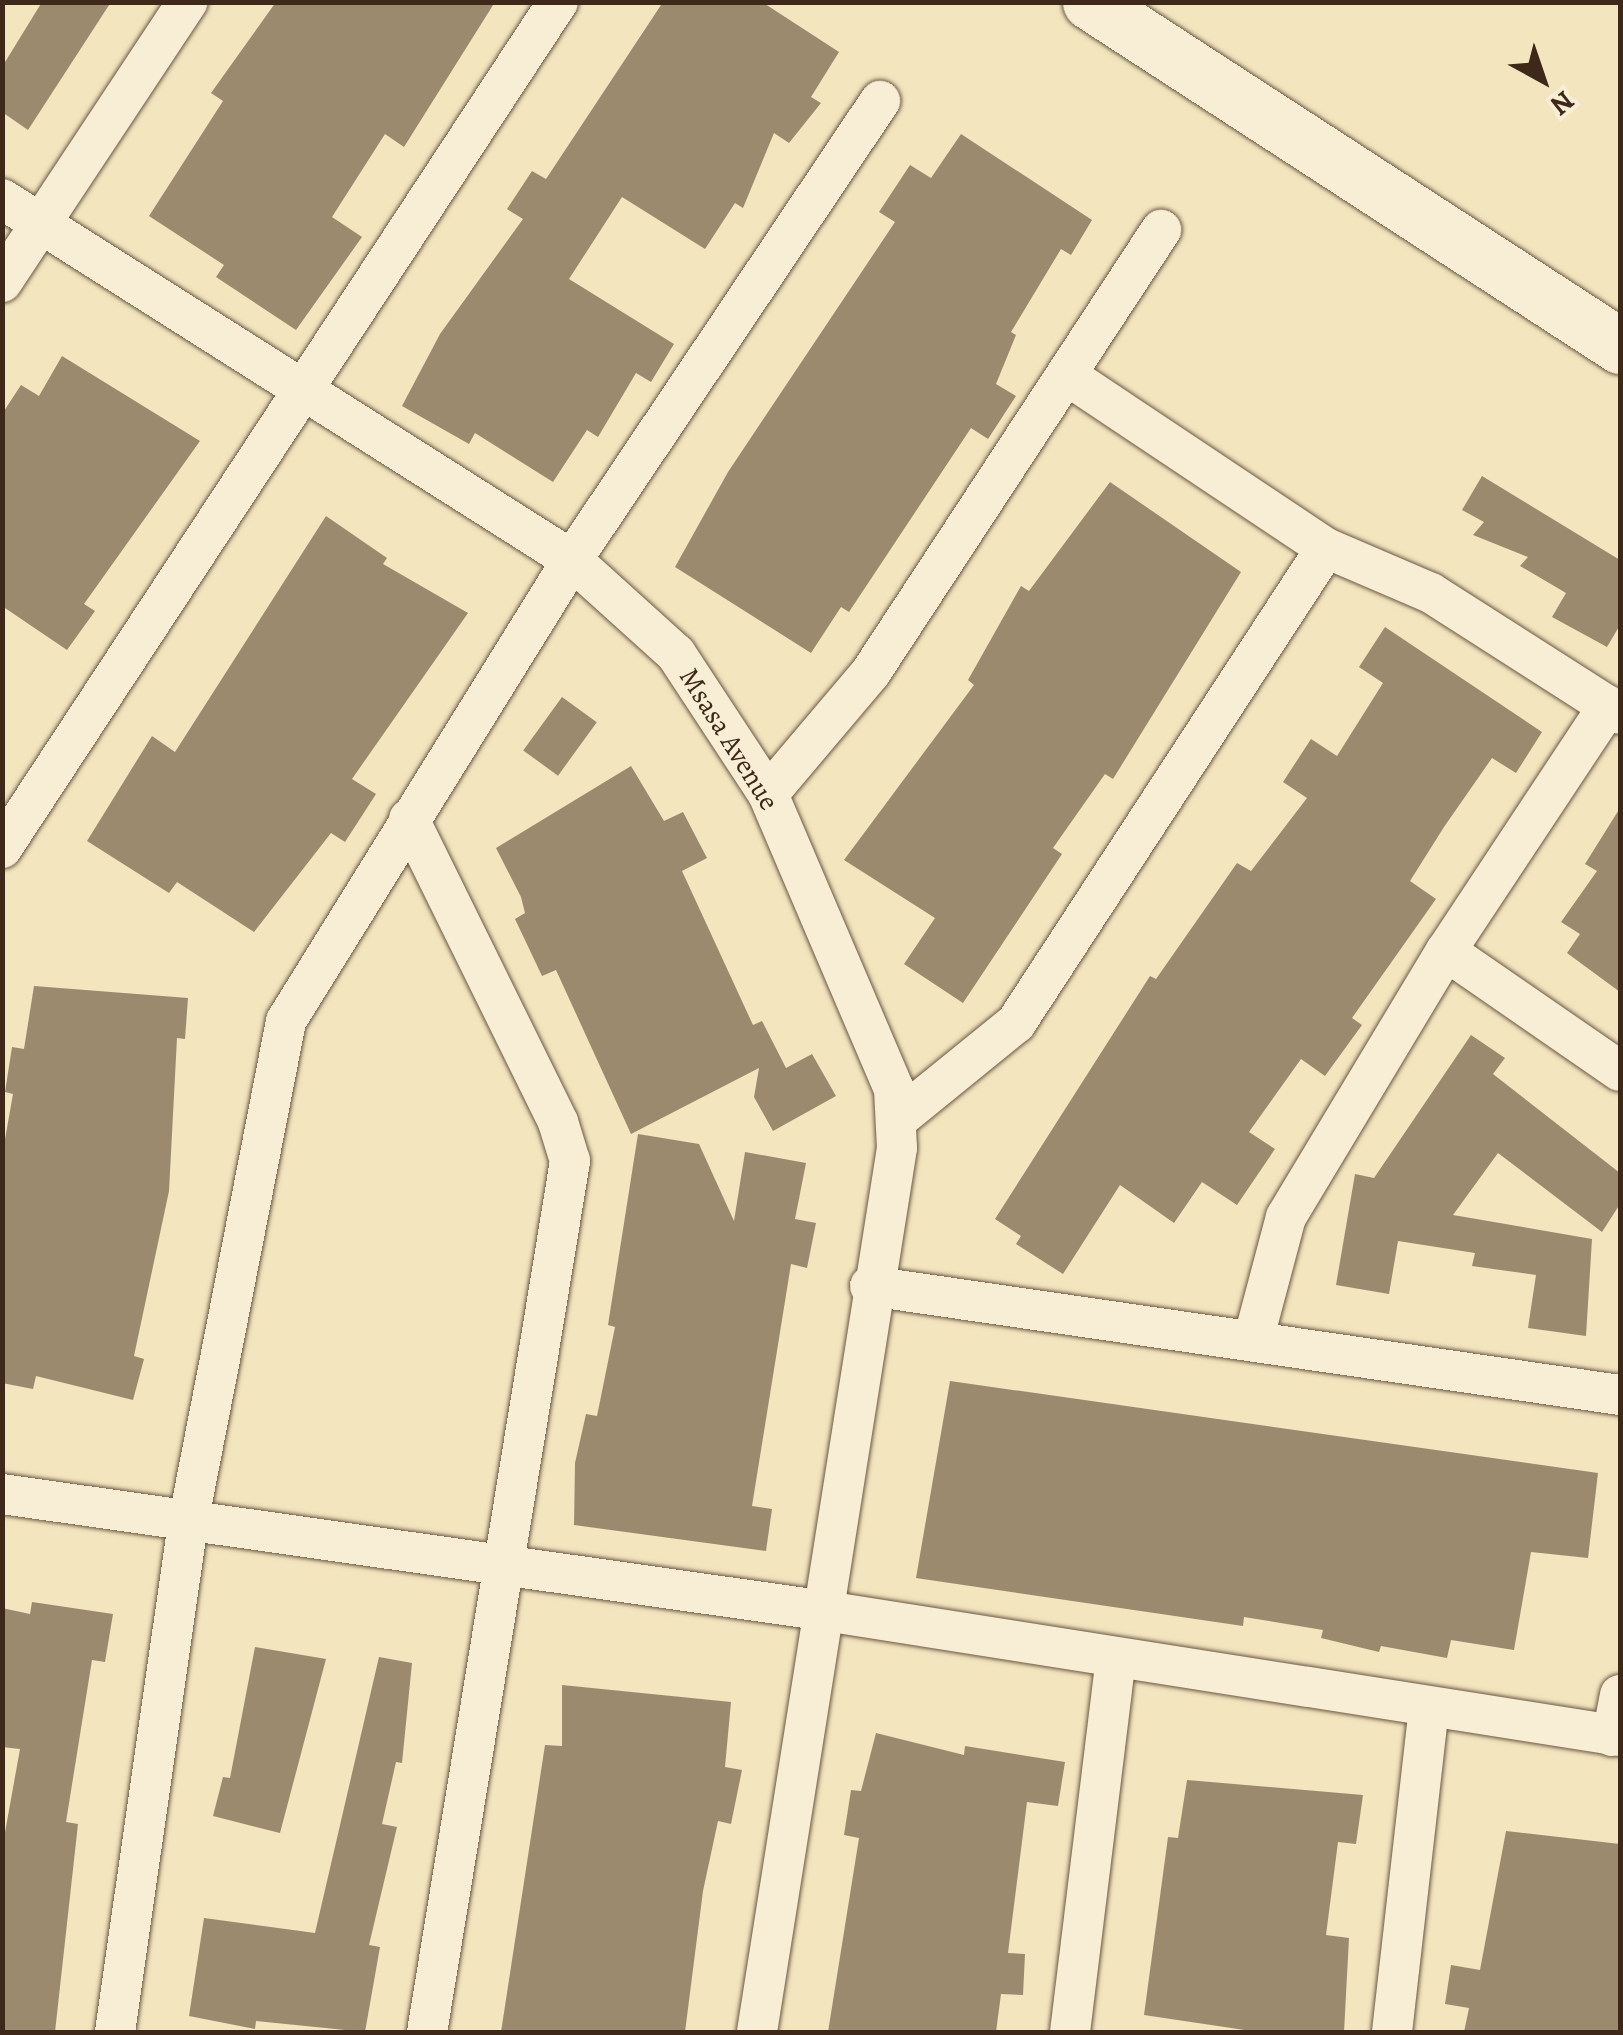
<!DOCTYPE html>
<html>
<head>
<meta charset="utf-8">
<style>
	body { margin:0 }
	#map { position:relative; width:1623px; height:2035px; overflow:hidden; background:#f3e5be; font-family:Alegreya,serif }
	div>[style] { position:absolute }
	.building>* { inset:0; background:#9c8a6f; transform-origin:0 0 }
	.roads { filter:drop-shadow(0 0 2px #6a5743) drop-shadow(0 0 2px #6a5743) }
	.street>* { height:40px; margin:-20px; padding:0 20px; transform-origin:20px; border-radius:20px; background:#f7eed5 }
	.secondary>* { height:55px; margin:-27.5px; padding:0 27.5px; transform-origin:27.5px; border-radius:27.5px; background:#f7eed5 }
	span { translate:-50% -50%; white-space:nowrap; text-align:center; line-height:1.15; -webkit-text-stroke:8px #f7eed5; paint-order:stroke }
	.street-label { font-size:28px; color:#3d281a }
	.frame { position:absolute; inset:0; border:5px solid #3d281a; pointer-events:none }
	.north { position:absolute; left:1493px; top:30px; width:100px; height:100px; -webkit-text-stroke:8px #f7eed5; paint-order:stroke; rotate:140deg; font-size:28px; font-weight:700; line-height:40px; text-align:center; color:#3d281a }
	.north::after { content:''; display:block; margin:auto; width:35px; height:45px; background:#3d281a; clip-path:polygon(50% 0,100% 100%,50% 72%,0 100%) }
</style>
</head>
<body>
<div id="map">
	<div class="building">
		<div style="clip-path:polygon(42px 2px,111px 2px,28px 130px,2px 112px,2px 67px)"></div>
		<div style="clip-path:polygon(276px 2px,495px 2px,404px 147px,385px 134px,332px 217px,362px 237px,296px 330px,216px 277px,224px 265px,149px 216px,223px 101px,211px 93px)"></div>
		<div style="clip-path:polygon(663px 2px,762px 2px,839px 52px,811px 97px,821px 103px,789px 143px,774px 133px,743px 208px,735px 203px,705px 249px,622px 197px,569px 279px,674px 344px,651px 382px,636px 373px,598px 437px,587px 430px,553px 482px,475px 433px,469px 444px,402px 406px,440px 334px,523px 219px,507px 209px,532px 171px,546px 179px)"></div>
		<div style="clip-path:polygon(961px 134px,1092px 220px,1071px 255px,1061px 249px,1011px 332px,1016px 335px,996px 384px,1016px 396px,988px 439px,971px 428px,849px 612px,841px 607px,811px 653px,675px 567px,728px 472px,895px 222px,879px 212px,910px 165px,931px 178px)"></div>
		<div style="clip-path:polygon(62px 356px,200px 441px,84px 604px,95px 611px,67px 650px,2px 606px,2px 414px,21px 385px,39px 396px)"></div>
		<div style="clip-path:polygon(1482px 476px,1620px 560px,1620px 625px,1607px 647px,1552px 617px,1566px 593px,1520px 566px,1528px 557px,1473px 535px,1484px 522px,1462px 510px)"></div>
		<div style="clip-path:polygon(1110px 482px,1241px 572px,1113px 779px,1105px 774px,1053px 848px,1062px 854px,963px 1003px,904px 964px,935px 918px,844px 860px,974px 685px,968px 680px,1021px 586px,1029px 591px)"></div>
		<div style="clip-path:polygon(326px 516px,387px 558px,383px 564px,468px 613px,352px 779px,376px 794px,345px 842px,331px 833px,254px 932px,177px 882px,169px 893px,87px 841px,152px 736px,175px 752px)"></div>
		<div style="clip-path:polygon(1385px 627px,1542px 732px,1516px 773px,1492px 758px,1444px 827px,1410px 881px,1436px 899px,1352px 1018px,1362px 1025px,1325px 1076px,1301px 1059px,1249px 1132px,1275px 1149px,1237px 1205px,1202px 1182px,1174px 1223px,1120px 1185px,1063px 1274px,1016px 1244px,1021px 1236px,995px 1219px,1150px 976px,1156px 979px,1237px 863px,1251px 871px,1307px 798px,1283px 782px,1311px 739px,1337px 756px,1383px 683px,1359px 667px)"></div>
		<div style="left:562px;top:697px;width:43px;height:66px;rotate:36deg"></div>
		<div style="clip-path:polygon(631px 766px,664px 821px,683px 812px,707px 858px,682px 871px,753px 1025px,762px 1021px,786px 1068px,812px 1054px,836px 1096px,773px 1131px,754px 1097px,759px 1068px,631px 1134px,556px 970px,542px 976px,515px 919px,525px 913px,521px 897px,496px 848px)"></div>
		<div style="clip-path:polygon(1620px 808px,1620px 992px,1567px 953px,1580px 934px,1561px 922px,1597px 871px,1585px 864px)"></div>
		<div style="clip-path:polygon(34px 986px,188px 998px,185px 1039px,177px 1038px,169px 1191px,134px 1356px,144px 1359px,133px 1400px,36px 1376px,33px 1389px,2px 1383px,2px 1156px,13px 1094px,5px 1092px,12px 1047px,24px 1049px)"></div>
		<div style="clip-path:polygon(1471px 1035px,1505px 1058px,1493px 1074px,1620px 1173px,1620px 1204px,1602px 1232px,1498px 1153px,1453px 1215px,1592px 1239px,1586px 1336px,1528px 1328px,1536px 1275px,1472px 1266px,1475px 1253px,1398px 1241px,1389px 1294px,1336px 1285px,1355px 1174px,1374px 1178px)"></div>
		<div style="clip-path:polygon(638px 1134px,699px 1144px,734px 1221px,745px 1152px,806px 1163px,795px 1219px,816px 1223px,807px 1268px,791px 1264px,752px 1506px,772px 1509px,766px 1551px,574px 1525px,575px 1463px,586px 1414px,597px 1416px,615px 1327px,608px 1325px)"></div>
		<div style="clip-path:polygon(950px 1381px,1598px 1473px,1588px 1558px,1531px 1552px,1514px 1650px,1451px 1640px,1447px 1658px,1381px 1646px,1379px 1652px,1321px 1638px,1323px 1630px,1244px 1617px,1243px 1626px,916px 1578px)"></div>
		<div style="clip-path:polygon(32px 1602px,113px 1614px,105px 1662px,92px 1660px,66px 1822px,78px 1824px,55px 2032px,2px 2032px,2px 1849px,20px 1749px,2px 1747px,2px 1608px,30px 1614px)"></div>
		<div style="clip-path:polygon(255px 1647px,326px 1659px,280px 1833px,213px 1816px,223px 1777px,230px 1778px)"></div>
		<div style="clip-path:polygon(379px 1657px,412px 1663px,402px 1763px,396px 1762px,382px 1824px,397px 1827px,369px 1945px,380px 1947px,365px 2032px,256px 2021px,255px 2029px,189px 2016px,204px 1918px,315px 1933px)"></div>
		<div style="clip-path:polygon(562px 1685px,731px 1702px,725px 1767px,742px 1770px,731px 1824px,718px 1821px,703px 1891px,685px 2032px,501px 2032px,545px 1745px,562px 1746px)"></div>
		<div style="clip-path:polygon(876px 1733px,964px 1755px,965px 1746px,1065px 1762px,1058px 1806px,1027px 1802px,1008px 1953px,1025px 1954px,1023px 1995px,1001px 1994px,996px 2032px,828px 2032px,859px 1838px,844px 1835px,851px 1790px,861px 1791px)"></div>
		<div style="clip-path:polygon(1187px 1780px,1363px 1795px,1356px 1844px,1338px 1842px,1326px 1935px,1349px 1938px,1344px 2032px,1258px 2032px,1144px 2015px,1168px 1837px,1178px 1838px)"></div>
		<div style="clip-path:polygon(1506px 1831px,1620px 1844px,1620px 2032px,1464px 2032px,1469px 2008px,1445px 2004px,1451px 1965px,1480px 1970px)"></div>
	</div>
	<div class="roads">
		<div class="street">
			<div style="left:2px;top:199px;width:675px;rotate:32.35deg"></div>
			<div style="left:572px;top:560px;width:140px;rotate:42.1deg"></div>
			<div style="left:676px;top:654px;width:168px;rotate:56.7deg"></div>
			<div style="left:768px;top:794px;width:321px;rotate:66.9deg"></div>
			<div style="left:894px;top:1089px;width:59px;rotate:87.1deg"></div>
			<div style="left:897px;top:1148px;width:895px;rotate:99deg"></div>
			<div style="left:2px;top:282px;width:336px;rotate:-56.5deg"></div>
			<div style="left:1068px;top:376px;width:310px;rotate:33.7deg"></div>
			<div style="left:768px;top:794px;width:160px;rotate:-49.8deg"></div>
			<div style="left:871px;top:672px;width:529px;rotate:-56.73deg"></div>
			<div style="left:409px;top:819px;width:338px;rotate:63.8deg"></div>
			<div style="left:558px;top:1122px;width:41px;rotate:72.9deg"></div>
			<div style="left:570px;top:1161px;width:883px;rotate:99.32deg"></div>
			<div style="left:2px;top:848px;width:1012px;rotate:-56.69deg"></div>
			<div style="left:1446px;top:951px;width:211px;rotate:34.6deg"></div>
			<div style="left:899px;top:1118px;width:151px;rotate:-39.1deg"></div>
			<div style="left:1016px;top:1023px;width:567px;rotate:-56.87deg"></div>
			<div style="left:1326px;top:548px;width:114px;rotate:23.2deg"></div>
			<div style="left:1431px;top:593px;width:224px;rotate:32.6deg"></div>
			<div style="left:870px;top:1286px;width:758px;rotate:8.27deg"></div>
			<div style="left:1254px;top:1337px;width:124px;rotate:-75.1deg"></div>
			<div style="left:1286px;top:1217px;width:310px;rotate:-59deg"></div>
			<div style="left:1446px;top:951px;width:294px;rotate:-56.5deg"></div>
			<div style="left:2px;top:1494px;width:825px;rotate:8.08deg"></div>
			<div style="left:819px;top:1610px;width:811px;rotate:8.94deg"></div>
			<div style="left:1612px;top:1736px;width:42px;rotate:-79deg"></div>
			<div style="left:115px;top:2032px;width:514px;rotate:-81.84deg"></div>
			<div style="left:188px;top:1523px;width:511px;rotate:-78.95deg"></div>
			<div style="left:286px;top:1021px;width:543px;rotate:-58.18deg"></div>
			<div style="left:572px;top:560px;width:553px;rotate:-56.14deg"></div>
			<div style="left:1070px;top:2032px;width:376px;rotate:-83deg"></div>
			<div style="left:1392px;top:2032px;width:325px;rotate:-83.5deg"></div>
		</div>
		<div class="secondary">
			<div style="left:1090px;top:2px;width:632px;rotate:32.99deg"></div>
		</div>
	</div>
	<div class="street-label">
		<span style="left:729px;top:739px;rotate:58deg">Msasa Avenue</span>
	</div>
	<div class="frame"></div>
	<div class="north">N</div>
</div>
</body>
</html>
